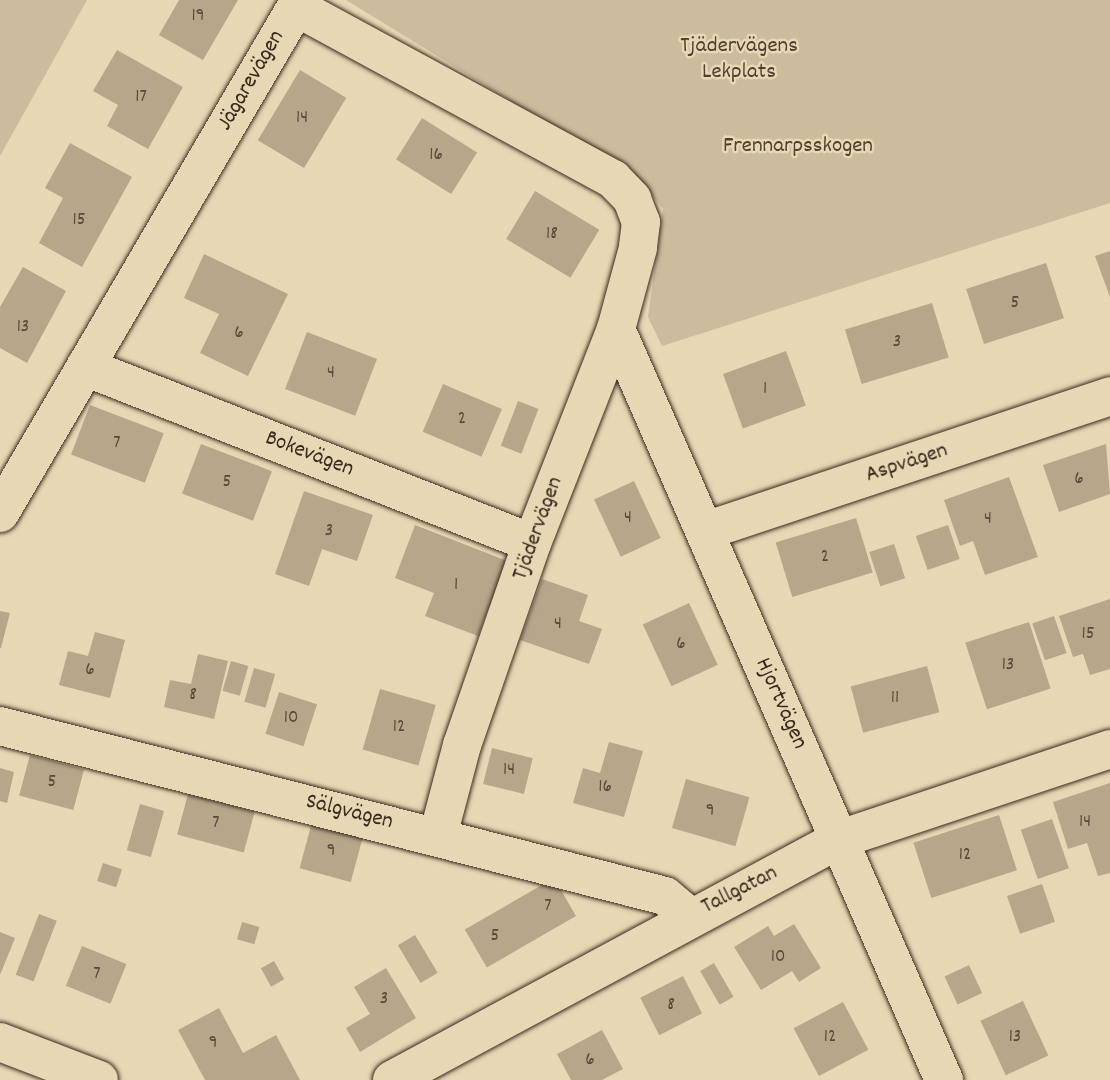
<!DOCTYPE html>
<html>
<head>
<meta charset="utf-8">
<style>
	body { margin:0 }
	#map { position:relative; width:1110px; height:1080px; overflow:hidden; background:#e8d7b4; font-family:Dekko,sans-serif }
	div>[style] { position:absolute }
	.green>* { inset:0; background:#ccbb9c }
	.building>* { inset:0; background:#b7a68a; transform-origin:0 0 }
	.roads { filter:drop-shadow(0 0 2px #3b2a1e) drop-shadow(0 0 2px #3b2a1e) }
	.minor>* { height:38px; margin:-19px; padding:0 19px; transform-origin:19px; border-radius:19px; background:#e8d7b4 }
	span { translate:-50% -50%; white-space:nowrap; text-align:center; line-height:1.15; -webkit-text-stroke:5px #e8d7b4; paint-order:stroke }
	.number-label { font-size:19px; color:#5a4939 }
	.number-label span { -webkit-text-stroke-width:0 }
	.park-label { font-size:23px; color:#514031 }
	.street-label { font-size:23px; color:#3b2a1e }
</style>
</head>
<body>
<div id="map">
	<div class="green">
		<div style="clip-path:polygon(0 0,87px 0,0 156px)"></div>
		<div style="clip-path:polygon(346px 0,1110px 0,1110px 203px,662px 346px,648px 317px,663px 209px,641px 181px)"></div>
	</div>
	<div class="building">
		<div style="clip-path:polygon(179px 0,238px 0,203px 60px,159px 35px)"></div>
		<div style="clip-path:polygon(117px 50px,183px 87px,148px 149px,107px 126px,118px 105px,93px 91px)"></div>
		<div style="left:300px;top:70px;width:54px;height:82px;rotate:31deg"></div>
		<div style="left:422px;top:118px;width:65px;height:49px;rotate:32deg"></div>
		<div style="clip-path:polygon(70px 143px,132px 177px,82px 267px,39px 243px,63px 198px,45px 188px)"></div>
		<div style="left:535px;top:191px;width:75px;height:56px;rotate:31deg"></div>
		<div style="clip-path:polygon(1110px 251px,1110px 297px,1095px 256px)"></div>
		<div style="clip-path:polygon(204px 254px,288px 294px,248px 376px,200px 353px,219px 314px,184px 298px)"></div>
		<div style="left:1046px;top:263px;width:58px;height:84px;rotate:72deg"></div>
		<div style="clip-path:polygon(23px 267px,66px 291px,27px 363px,0 348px,0 307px)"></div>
		<div style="left:932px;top:303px;width:57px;height:91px;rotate:73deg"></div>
		<div style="left:307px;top:332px;width:75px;height:61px;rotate:21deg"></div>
		<div style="left:786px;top:351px;width:58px;height:67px;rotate:70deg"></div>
		<div style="left:443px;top:384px;width:64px;height:52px;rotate:23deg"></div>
		<div style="left:518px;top:401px;width:22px;height:48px;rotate:21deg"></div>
		<div style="left:90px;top:405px;width:79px;height:53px;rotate:21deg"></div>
		<div style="left:201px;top:444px;width:76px;height:53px;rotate:21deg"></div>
		<div style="clip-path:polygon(1106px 444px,1110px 494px,1059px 512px,1043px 465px)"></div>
		<div style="clip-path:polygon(1009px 477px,1038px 557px,985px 575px,973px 541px,960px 546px,944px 500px)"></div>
		<div style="left:634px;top:481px;width:63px;height:44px;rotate:65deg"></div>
		<div style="clip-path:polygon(304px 491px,373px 515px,357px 561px,322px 549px,309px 586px,275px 574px)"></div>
		<div style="left:856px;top:518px;width:57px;height:84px;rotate:73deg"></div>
		<div style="clip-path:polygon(415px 525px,507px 561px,478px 636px,425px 616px,434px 593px,395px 578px)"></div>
		<div style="left:948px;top:525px;width:36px;height:34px;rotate:71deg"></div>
		<div style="left:894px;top:544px;width:36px;height:26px;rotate:72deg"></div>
		<div style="clip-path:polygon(542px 579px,588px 595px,579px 621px,602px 629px,589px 664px,520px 640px)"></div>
		<div style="clip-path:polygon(1110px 599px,1110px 669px,1090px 675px,1083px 654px,1073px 657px,1059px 616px)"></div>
		<div style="left:689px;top:603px;width:68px;height:51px;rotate:65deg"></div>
		<div style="clip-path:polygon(0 611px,10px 613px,1px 648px,0 648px)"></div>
		<div style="left:1054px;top:616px;width:39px;height:23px;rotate:71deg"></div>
		<div style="left:1029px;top:622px;width:70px;height:67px;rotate:72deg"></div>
		<div style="clip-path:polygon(95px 632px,125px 640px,110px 698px,59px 685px,68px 651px,88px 656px)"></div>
		<div style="clip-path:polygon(198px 654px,228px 661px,214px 719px,164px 707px,170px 680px,191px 684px)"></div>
		<div style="left:231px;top:661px;width:18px;height:31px;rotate:16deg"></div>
		<div style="left:927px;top:666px;width:48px;height:79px;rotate:75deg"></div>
		<div style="left:254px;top:668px;width:22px;height:35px;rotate:16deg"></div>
		<div style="left:380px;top:689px;width:58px;height:63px;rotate:16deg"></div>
		<div style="left:279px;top:692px;width:40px;height:44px;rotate:18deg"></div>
		<div style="clip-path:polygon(609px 742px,643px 751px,624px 817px,573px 803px,583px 768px,600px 773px)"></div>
		<div style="left:492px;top:748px;width:42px;height:37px;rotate:14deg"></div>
		<div style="left:30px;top:755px;width:56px;height:42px;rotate:15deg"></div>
		<div style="clip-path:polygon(0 768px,14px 772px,7px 803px,0 801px)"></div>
		<div style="left:686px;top:779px;width:66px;height:51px;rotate:16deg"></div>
		<div style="clip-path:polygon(1110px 783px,1110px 873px,1098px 876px,1087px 843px,1068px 849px,1053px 802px)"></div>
		<div style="left:188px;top:794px;width:69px;height:42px;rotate:15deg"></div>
		<div style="left:140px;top:804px;width:25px;height:48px;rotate:16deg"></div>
		<div style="left:999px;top:815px;width:58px;height:90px;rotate:72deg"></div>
		<div style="left:1052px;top:819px;width:52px;height:33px;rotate:71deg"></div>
		<div style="left:312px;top:822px;width:53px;height:48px;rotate:15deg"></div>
		<div style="left:103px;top:863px;width:20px;height:19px;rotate:18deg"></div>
		<div style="left:554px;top:878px;width:44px;height:103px;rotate:60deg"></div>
		<div style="left:1042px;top:884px;width:40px;height:37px;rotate:71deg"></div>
		<div style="left:39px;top:914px;width:19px;height:65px;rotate:21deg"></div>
		<div style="left:242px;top:922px;width:18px;height:18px;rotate:16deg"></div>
		<div style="clip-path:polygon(794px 924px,821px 968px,799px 982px,792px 971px,761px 990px,734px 947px,768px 926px,774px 936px)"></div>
		<div style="clip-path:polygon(0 932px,15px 938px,0 975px)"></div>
		<div style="left:415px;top:935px;width:44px;height:20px;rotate:59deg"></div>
		<div style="left:82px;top:946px;width:48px;height:43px;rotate:22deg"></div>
		<div style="left:274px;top:961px;width:21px;height:15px;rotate:61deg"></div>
		<div style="left:714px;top:963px;width:39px;height:16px;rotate:60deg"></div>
		<div style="left:969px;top:965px;width:31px;height:27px;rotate:65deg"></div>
		<div style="clip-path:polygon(386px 968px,416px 1018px,360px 1052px,346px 1028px,370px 1014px,354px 987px)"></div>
		<div style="left:683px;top:976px;width:42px;height:48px;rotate:63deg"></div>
		<div style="left:1023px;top:1001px;width:60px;height:47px;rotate:65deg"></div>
		<div style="left:843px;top:1002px;width:54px;height:56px;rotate:62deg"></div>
		<div style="clip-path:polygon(219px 1008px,243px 1053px,276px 1035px,300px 1080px,205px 1080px,178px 1030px)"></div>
		<div style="clip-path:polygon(602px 1030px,623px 1069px,602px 1080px,571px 1080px,557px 1054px)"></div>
	</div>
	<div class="roads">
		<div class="minor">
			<div style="left:616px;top:329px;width:820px;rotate:66.41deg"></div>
			<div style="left:85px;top:367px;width:480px;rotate:21.5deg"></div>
			<div style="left:0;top:513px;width:586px;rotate:-59.67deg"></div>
			<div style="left:296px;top:7px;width:361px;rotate:28.5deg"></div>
			<div style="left:613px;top:179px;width:28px;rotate:46deg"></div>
			<div style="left:632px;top:199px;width:25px;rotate:69deg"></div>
			<div style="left:641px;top:222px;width:26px;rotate:97deg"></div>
			<div style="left:638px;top:248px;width:84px;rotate:105.2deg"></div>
			<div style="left:616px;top:329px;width:230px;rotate:111.4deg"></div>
			<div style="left:532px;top:543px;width:214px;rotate:109.1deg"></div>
			<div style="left:462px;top:745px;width:94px;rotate:104.8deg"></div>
			<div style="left:705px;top:531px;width:427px;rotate:-18.4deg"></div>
			<div style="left:0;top:726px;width:686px;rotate:14.34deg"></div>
			<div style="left:665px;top:896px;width:33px;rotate:40deg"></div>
			<div style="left:0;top:1042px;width:106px;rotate:21deg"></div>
			<div style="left:392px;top:1080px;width:509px;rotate:-28.28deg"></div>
			<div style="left:840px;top:839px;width:285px;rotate:-18.4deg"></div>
		</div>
	</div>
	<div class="number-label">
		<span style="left:198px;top:17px">19</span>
		<span style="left:141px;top:98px">17</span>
		<span style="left:302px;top:119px">14</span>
		<span style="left:436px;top:156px">16</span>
		<span style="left:79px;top:221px">15</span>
		<span style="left:552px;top:235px">18</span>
		<span style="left:1015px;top:304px">5</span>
		<span style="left:23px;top:328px">13</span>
		<span style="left:239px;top:334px">6</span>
		<span style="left:897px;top:343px">3</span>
		<span style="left:331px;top:374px">4</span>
		<span style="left:765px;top:390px">1</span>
		<span style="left:462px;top:420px">2</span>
		<span style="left:117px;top:444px">7</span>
		<span style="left:1079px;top:480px">6</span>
		<span style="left:227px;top:483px">5</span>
		<span style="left:628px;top:519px">4</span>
		<span style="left:988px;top:520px">4</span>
		<span style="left:329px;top:532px">3</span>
		<span style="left:825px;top:558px">2</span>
		<span style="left:456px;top:586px">1</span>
		<span style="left:558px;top:625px">4</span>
		<span style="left:1088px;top:635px">15</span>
		<span style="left:681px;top:645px">6</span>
		<span style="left:1008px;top:666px">13</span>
		<span style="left:90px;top:671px">6</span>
		<span style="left:193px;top:696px">8</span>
		<span style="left:895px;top:699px">11</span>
		<span style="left:291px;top:719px">10</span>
		<span style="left:399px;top:728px">12</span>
		<span style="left:509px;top:771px">14</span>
		<span style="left:52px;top:783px">5</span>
		<span style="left:605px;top:788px">16</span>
		<span style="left:710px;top:812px">9</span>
		<span style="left:1085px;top:823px">14</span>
		<span style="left:216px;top:824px">7</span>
		<span style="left:331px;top:852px">9</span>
		<span style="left:965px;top:856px">12</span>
		<span style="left:548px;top:907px">7</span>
		<span style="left:495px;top:937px">5</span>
		<span style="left:778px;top:958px">10</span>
		<span style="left:97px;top:975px">7</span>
		<span style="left:384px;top:1000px">3</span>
		<span style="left:671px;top:1006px">8</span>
		<span style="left:830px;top:1038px">12</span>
		<span style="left:1015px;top:1038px">13</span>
		<span style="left:213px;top:1044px">9</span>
		<span style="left:590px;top:1061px">6</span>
	</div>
	<div class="park-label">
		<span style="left:739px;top:60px">Tjädervägens<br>Lekplats</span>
		<span style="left:798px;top:147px">Frennarpsskogen</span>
	</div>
	<div class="street-label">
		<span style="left:252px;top:81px;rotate:-60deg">Jägarevägen</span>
		<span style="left:309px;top:455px;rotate:21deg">Bokevägen</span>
		<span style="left:907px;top:464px;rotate:-18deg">Aspvägen</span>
		<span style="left:539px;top:529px;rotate:-70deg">Tjädervägen</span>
		<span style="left:780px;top:704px;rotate:66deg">Hjortvägen</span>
		<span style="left:349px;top:813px;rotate:14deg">Sälgvägen</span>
		<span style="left:740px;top:891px;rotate:-27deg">Tallgatan</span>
	</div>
</div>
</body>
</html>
